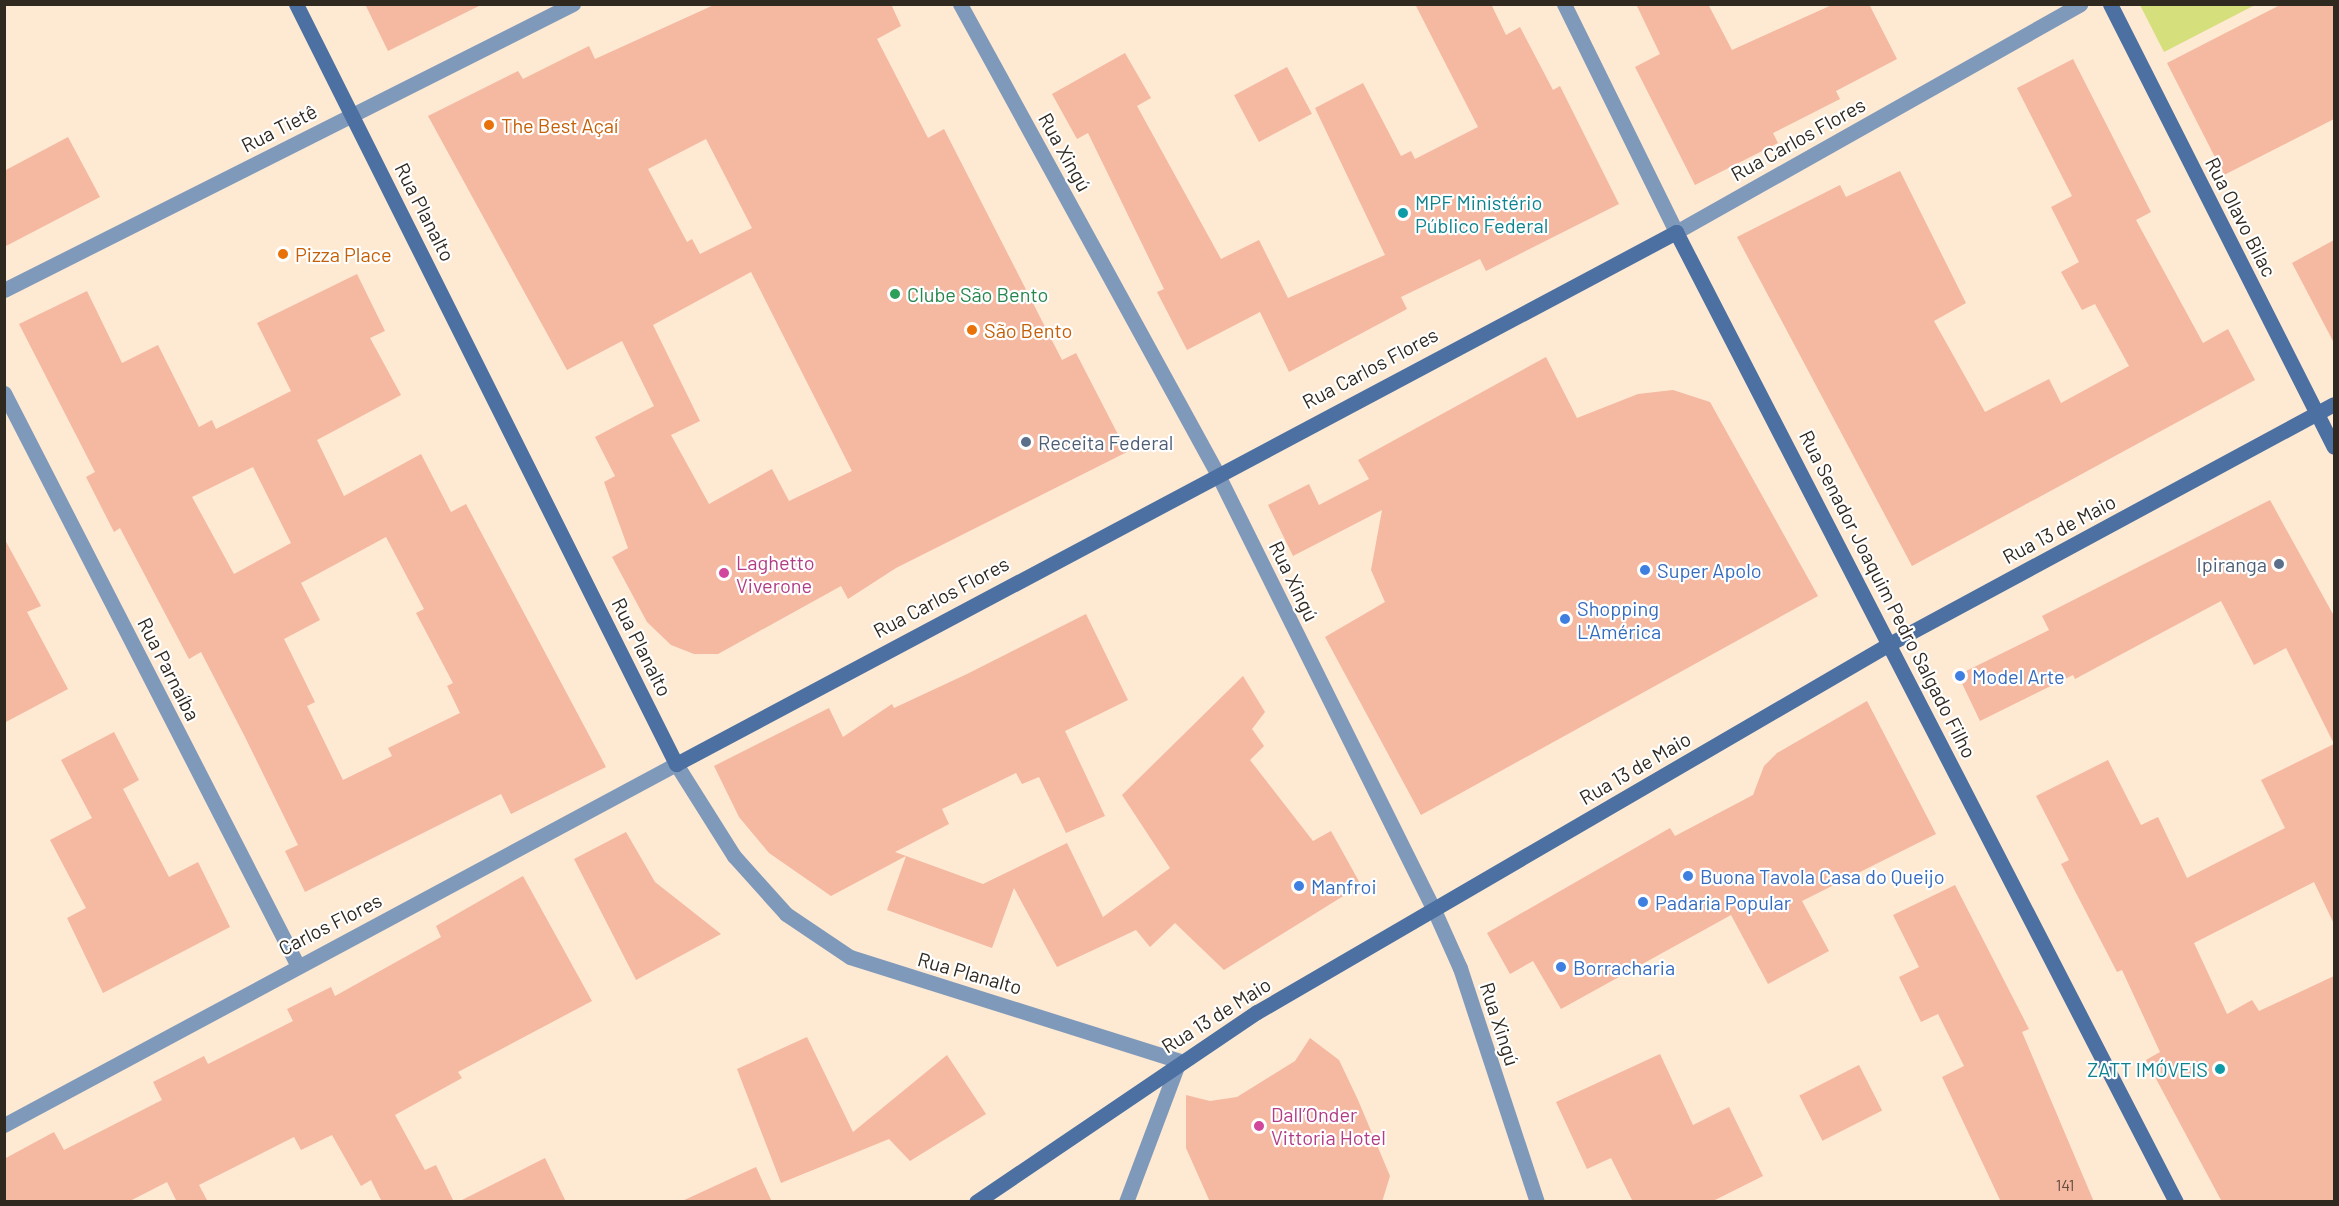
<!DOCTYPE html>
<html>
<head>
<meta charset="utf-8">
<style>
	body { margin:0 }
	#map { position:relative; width:2339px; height:1206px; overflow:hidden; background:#fee9d2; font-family:Barlow,sans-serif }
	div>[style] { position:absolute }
	.green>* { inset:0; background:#d5df7c }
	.building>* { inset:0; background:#f5b8a1; transform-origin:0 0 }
	.minor>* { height:15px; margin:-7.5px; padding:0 7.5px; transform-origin:7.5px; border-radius:7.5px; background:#7f99bb }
	.tertiary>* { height:15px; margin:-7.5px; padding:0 7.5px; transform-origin:7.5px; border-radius:7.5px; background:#7f99bb }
	.secondary>* { height:15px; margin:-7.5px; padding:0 7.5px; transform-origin:7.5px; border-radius:7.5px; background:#4b70a1 }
	.dots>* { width:16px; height:16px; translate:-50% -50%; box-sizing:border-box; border:3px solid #fff; border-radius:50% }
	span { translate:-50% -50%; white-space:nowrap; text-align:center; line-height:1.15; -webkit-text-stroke:4.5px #fff; paint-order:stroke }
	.number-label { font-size:16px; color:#614d40 }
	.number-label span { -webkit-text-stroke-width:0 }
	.food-label { font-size:20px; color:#c56008 }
	.left { translate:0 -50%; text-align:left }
	.street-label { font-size:20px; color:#302920 }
	.culture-label { font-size:20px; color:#0d838f }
	.right { translate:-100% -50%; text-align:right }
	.leisure-label { font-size:20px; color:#27864d }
	.service-label { font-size:20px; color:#4e5e75 }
	.hotel-label { font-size:20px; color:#b23c85 }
	.shop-label { font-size:20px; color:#366cbe }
	.frame { position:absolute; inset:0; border:6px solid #302920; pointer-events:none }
</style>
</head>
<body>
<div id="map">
	<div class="green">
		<div style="clip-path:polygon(2140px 5px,2255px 5px,2164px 52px)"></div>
	</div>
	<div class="building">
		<div style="clip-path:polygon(365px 4px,483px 4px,388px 51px)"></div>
		<div style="clip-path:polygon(evenodd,716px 4px,891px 4px,901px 26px,877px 39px,928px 138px,944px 129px,1062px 360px,1076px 353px,1127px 452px,896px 568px,848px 599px,841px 586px,718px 654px,694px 654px,671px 645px,647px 622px,612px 557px,628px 548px,604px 482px,615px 476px,595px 437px,654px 406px,622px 341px,567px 370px,428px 116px,518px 71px,523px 79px,589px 46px,595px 59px,716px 4px,706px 139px,752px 228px,700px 254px,692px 239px,687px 242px,648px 169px,706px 139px,716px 4px,751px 272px,852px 471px,789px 501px,772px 469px,709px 504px,671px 435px,700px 421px,653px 325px,751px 272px)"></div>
		<div style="clip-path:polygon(1415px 4px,1491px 4px,1506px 35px,1520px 27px,1553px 90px,1560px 86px,1619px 204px,1486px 271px,1480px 259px,1401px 297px,1407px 309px,1289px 372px,1260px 312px,1187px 350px,1157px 292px,1164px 289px,1088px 133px,1077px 139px,1052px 94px,1125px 53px,1151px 98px,1137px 106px,1221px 259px,1259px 240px,1288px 298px,1385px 255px,1315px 108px,1363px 83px,1401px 156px,1411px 151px,1415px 159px,1478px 127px)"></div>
		<div style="clip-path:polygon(1636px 4px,1708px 4px,1732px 50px,1834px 4px,1869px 4px,1897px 59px,1836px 91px,1840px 99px,1773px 133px,1778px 143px,1695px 185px,1635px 67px,1660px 54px)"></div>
		<div style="clip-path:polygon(2282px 4px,2334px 4px,2334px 119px,2224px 175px,2167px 63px)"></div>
		<div style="clip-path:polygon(2073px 59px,2151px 212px,2136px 220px,2203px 343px,2228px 329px,2255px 380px,1912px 566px,1737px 237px,1840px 185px,1846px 197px,1900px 171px,1966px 303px,1934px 321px,1985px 412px,2049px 379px,2061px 403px,2129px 366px,2095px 304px,2082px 310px,2061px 272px,2079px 262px,2051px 207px,2072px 196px,2017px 88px)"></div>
		<div style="left:1287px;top:67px;width:53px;height:60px;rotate:62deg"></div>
		<div style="clip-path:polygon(68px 137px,100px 197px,4px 247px,4px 171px)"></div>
		<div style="clip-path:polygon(2334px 240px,2334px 343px,2292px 263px)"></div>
		<div style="clip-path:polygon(evenodd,357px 274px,385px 331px,370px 338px,401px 395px,317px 440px,344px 496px,421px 454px,451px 512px,466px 504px,606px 767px,511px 814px,501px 794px,305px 892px,285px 851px,298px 845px,245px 737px,201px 652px,189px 659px,120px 528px,114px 532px,86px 477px,95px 472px,19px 324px,87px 291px,122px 363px,158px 345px,199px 427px,212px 420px,216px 429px,291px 391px,257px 323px,357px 274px,253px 467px,291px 543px,234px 574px,192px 497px,253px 467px,357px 274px,386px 537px,424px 609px,416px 613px,453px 683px,447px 686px,460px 713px,388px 748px,392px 756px,343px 780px,307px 706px,315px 702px,284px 639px,320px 620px,301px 583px,386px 537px)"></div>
		<div style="clip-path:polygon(1546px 357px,1577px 418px,1638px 394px,1673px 390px,1710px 402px,1818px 596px,1421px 815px,1325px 637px,1385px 602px,1371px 570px,1382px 510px,1293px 556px,1268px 505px,1309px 484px,1319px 505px,1369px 479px,1358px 460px)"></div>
		<div style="clip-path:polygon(2270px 500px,2334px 616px,2334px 924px,2314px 882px,2194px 943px,2227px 1014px,2252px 1000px,2259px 1011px,2334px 976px,2334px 1202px,2222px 1202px,2146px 1060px,2160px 1052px,2122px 970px,2117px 972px,2061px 864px,2069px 860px,2036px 796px,2108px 760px,2141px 825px,2158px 817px,2187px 878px,2285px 828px,2261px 780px,2334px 744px,2286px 648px,2254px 665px,2221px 601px,2075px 679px,2073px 675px,1980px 721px,1958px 675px,2049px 630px,2042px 616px)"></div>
		<div style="clip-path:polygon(4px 538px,41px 606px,27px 612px,68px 689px,4px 723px)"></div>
		<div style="clip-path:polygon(1086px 614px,1128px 700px,1065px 731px,1105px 816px,1066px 833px,1039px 777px,1022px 784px,1016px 773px,942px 809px,949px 824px,895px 852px,983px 884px,1067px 843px,1103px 917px,1170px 868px,1122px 795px,1243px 676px,1265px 712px,1252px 729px,1264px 746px,1250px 760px,1313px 841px,1331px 831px,1361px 885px,1224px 970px,1175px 923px,1150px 947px,1136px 930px,1057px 967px,1014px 888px,992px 948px,887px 910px,906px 856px,831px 896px,769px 853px,739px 817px,714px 766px,829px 708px,843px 737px,892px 704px,894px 708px,967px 674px)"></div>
		<div style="clip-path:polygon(1867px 701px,1936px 834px,1802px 901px,1829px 951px,1768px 984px,1731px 915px,1561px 1009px,1533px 961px,1510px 974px,1487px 933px,1670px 828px,1675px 836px,1753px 795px,1764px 766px,1777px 753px)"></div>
		<div style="clip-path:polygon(114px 732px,139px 780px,123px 789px,169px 877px,198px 862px,230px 927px,103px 993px,67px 918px,86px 908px,50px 840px,92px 818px,61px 760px)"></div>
		<div style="clip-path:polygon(626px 832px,655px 882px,721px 934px,636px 980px,574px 859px)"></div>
		<div style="clip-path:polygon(523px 876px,592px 1001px,458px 1072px,462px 1078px,395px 1115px,425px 1170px,436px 1165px,454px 1202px,382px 1202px,371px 1180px,361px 1186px,332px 1135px,301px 1150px,294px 1137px,199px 1185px,208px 1202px,177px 1202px,167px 1182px,128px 1202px,4px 1202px,4px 1159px,54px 1132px,64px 1150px,162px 1100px,153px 1082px,204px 1056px,208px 1064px,293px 1021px,287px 1009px,331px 987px,335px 996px,441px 937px,436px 926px)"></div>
		<div style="clip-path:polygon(1955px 885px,2029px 1029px,2022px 1032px,2094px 1202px,2001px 1202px,1942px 1077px,1964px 1066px,1938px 1014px,1921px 1022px,1899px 977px,1919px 967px,1893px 915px)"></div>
		<div style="clip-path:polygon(807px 1037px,853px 1132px,947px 1055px,986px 1114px,910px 1161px,889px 1139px,781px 1183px,737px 1069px)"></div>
		<div style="clip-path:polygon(1310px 1038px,1339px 1060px,1358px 1100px,1390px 1176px,1382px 1202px,1210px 1202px,1186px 1148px,1186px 1095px,1210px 1101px,1237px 1097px,1295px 1061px)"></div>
		<div style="clip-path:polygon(1660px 1054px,1693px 1125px,1729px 1107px,1763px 1176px,1711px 1202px,1633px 1202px,1611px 1158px,1587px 1169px,1556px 1102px)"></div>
		<div style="left:1859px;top:1065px;width:51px;height:67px;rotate:63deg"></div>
		<div style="clip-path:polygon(545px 1158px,566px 1202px,458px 1202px)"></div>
		<div style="clip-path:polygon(756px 1167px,772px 1202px,680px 1202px)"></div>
	</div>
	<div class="minor">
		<div style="left:960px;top:4px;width:535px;rotate:61.28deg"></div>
		<div style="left:1217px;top:473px;width:488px;rotate:63.6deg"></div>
		<div style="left:1434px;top:910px;width:64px;rotate:65.9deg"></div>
		<div style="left:1460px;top:968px;width:246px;rotate:71.8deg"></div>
		<div style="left:4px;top:290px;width:637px;rotate:-26.69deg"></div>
		<div style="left:4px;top:393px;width:642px;rotate:62.84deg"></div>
		<div style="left:4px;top:1125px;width:763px;rotate:-28.24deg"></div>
		<div style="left:1126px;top:1202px;width:151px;rotate:-69.4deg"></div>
	</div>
	<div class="tertiary">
		<div style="left:1564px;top:4px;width:254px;rotate:63.8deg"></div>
		<div style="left:1676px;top:232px;width:464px;rotate:-29.4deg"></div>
		<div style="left:676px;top:764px;width:109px;rotate:57.8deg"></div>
		<div style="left:734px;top:856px;width:78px;rotate:48.1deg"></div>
		<div style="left:786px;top:914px;width:77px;rotate:33.9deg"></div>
		<div style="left:850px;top:957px;width:345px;rotate:17.5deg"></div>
	</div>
	<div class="secondary">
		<div style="left:296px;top:4px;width:850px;rotate:63.43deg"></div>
		<div style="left:676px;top:764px;width:1133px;rotate:-28.01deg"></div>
		<div style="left:1676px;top:232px;width:1091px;rotate:62.73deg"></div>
		<div style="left:2110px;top:4px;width:496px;rotate:63.2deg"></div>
		<div style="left:976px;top:1202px;width:339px;rotate:-34.1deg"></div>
		<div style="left:1257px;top:1012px;width:734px;rotate:-30.2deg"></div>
		<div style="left:1891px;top:643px;width:503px;rotate:-28.35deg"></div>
	</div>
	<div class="dots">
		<div style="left:489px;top:125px;background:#e8710a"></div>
		<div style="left:1403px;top:213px;background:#0f9aa8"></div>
		<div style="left:283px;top:254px;background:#e8710a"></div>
		<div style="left:895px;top:294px;background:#2e9e5b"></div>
		<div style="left:972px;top:330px;background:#e8710a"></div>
		<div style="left:1026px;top:442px;background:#5c6f8a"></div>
		<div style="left:2279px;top:564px;background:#5c6f8a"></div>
		<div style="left:1645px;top:570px;background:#3f7fe0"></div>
		<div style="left:724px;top:573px;background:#d1479c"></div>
		<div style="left:1565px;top:619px;background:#3f7fe0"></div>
		<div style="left:1960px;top:676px;background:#3f7fe0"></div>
		<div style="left:1688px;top:876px;background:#3f7fe0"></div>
		<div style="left:1299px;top:886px;background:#3f7fe0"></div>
		<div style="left:1643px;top:902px;background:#3f7fe0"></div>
		<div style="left:1561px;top:967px;background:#3f7fe0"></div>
		<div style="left:2220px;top:1069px;background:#0f9aa8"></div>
		<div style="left:1259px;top:1126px;background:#d1479c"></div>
	</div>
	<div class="number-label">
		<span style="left:2065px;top:1185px">141</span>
	</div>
	<div class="food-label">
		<span class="left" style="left:501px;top:125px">The Best Açaí</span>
		<span class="left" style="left:295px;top:254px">Pizza Place</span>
		<span class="left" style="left:984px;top:330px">São Bento</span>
	</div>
	<div class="street-label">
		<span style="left:279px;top:128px;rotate:-27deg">Rua Tietê</span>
		<span style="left:1798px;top:139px;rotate:-29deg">Rua Carlos Flores</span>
		<span style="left:1065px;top:152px;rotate:61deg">Rua Xingú</span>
		<span style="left:425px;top:212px;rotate:63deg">Rua Planalto</span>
		<span style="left:2241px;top:217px;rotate:63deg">Rua Olavo Bilac</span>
		<span style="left:1370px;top:368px;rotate:-28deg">Rua Carlos Flores</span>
		<span style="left:2059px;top:529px;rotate:-28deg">Rua 13 de Maio</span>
		<span style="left:1294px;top:581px;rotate:64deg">Rua Xingú</span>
		<span style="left:1888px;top:594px;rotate:63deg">Rua Senador Joaquim Pedro Salgado Filho</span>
		<span style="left:941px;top:597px;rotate:-28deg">Rua Carlos Flores</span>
		<span style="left:642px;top:647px;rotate:63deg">Rua Planalto</span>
		<span style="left:169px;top:669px;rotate:63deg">Rua Parnaíba</span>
		<span style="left:1635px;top:768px;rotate:-30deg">Rua 13 de Maio</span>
		<span style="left:330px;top:924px;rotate:-27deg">Carlos Flores</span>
		<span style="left:970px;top:973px;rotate:16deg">Rua Planalto</span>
		<span style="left:1216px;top:1015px;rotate:-32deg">Rua 13 de Maio</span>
		<span style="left:1500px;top:1024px;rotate:72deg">Rua Xingú</span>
	</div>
	<div class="culture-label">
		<span class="left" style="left:1415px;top:214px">MPF Ministério<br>Público Federal</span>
		<span class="right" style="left:2208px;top:1069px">ZATT IMÓVEIS</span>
	</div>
	<div class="leisure-label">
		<span class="left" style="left:907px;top:294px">Clube São Bento</span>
	</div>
	<div class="service-label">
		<span class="left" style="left:1038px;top:442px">Receita Federal</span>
		<span class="right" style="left:2267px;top:564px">Ipiranga</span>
	</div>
	<div class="hotel-label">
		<span class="left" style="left:736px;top:574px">Laghetto<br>Viverone</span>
		<span class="left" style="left:1271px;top:1126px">Dall’Onder<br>Vittoria Hotel</span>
	</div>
	<div class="shop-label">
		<span class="left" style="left:1657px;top:570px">Super Apolo</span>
		<span class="left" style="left:1577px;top:620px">Shopping<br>L'América</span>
		<span class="left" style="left:1972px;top:676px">Model Arte</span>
		<span class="left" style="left:1700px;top:876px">Buona Tavola Casa do Queijo</span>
		<span class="left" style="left:1311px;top:886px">Manfroi</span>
		<span class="left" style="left:1655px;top:902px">Padaria Popular</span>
		<span class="left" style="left:1573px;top:967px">Borracharia</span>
	</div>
	<div class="frame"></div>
</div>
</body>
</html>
